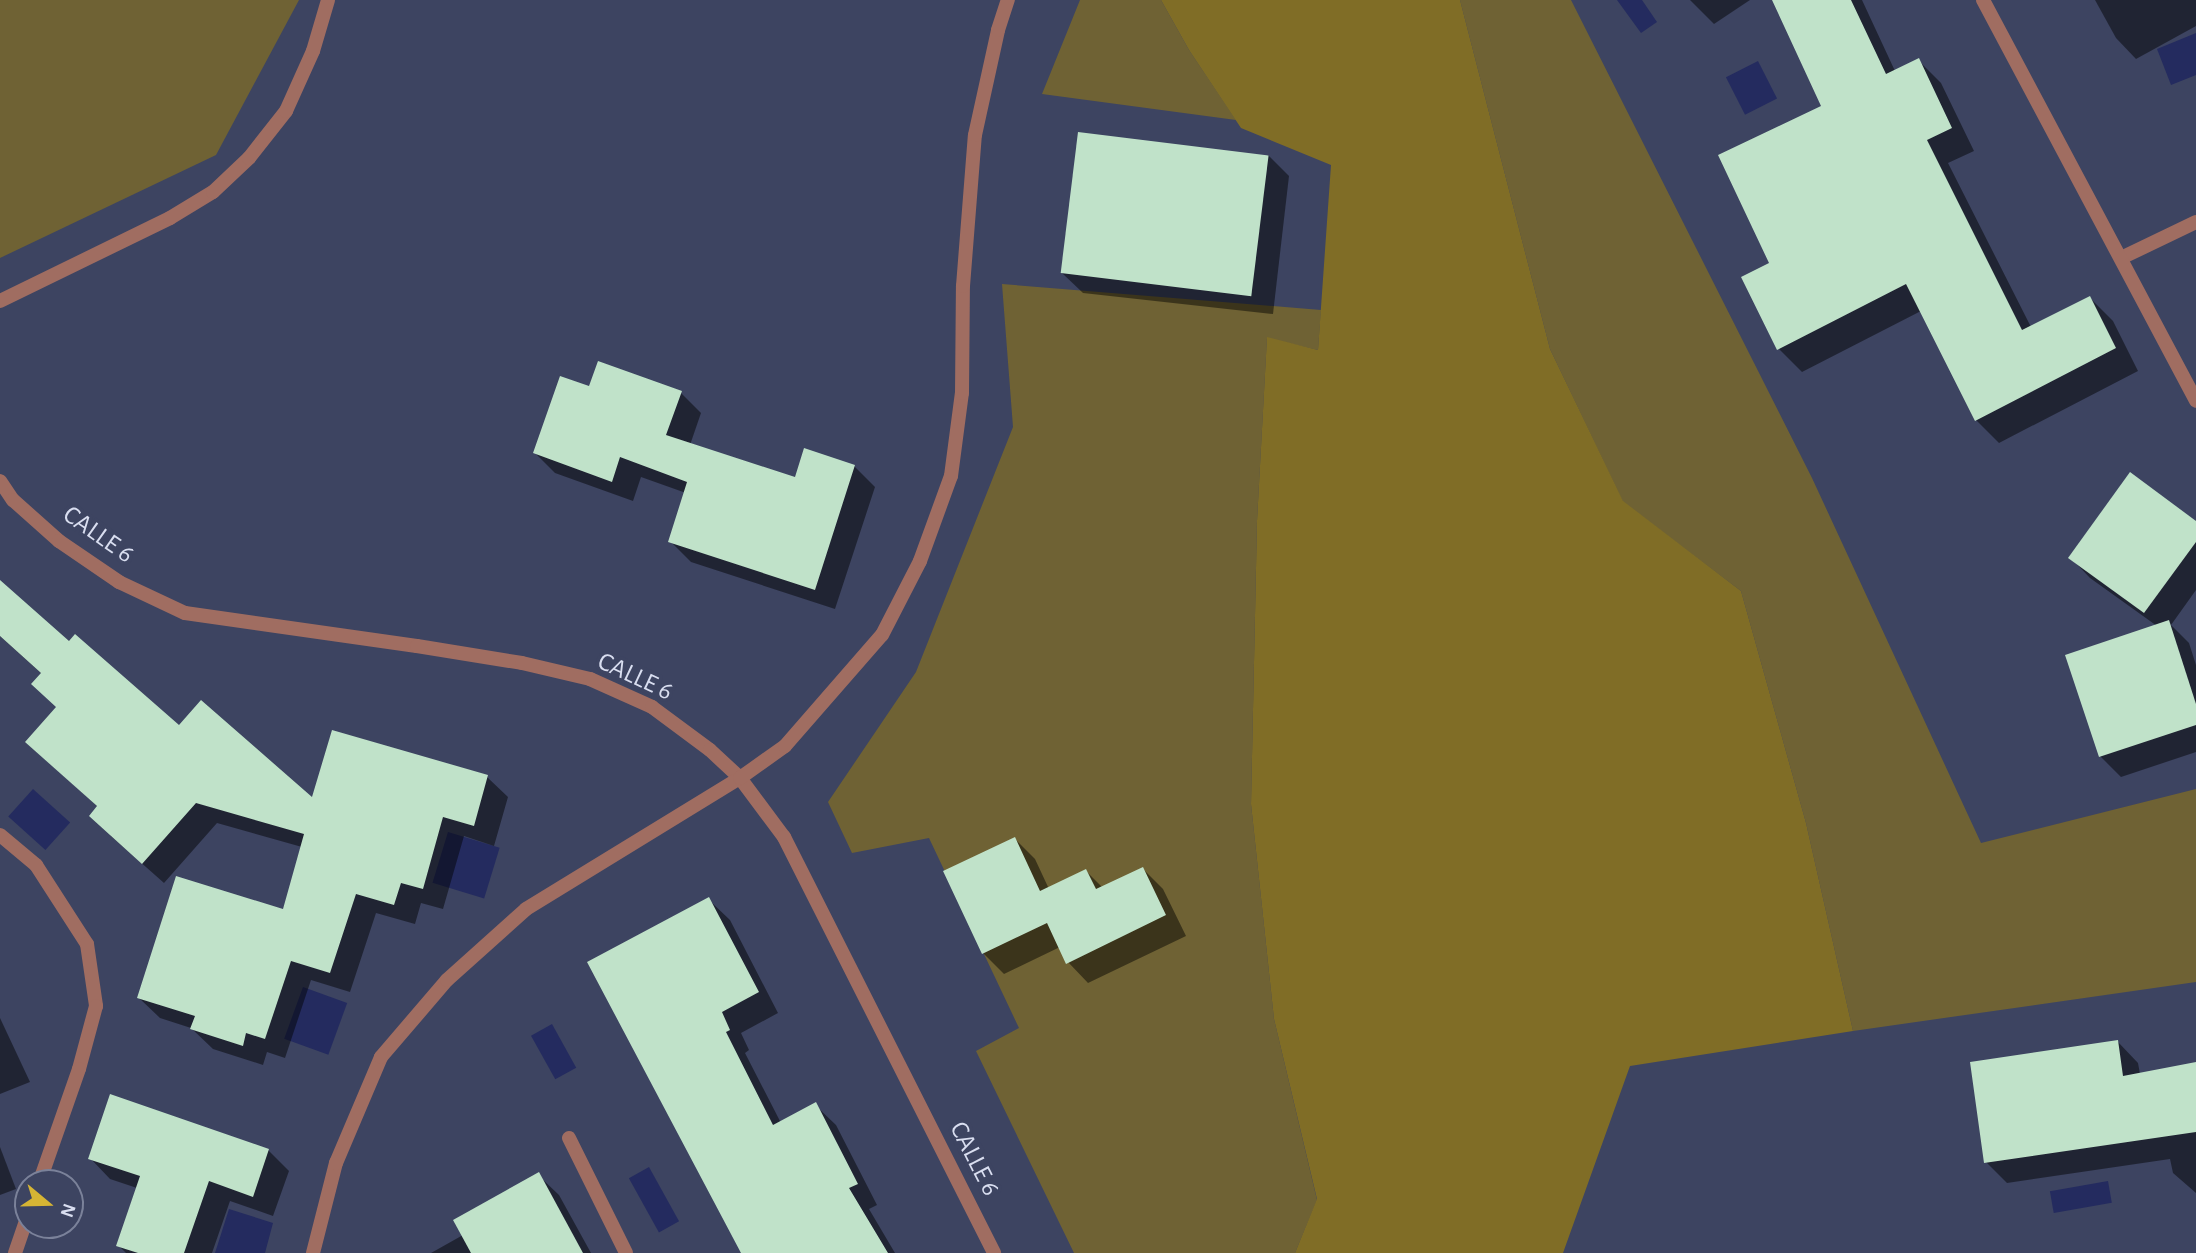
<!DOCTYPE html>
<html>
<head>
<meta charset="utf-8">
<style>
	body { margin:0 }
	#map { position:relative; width:2196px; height:1253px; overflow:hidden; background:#3d4461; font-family:"Alegreya Sans",sans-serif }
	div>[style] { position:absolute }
	.green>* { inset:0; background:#6f6234 }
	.forest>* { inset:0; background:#806d26 }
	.water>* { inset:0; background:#242b5f; transform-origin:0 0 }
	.shadow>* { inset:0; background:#0007 }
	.building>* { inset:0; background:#c0e2c9; transform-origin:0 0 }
	.service>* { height:14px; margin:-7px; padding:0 7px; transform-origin:7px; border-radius:7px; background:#a06d61 }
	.minor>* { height:14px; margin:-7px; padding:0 7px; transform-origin:7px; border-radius:7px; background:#a06d61 }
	span { translate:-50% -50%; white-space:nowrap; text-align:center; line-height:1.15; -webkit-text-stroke:7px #3d4461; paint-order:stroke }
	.street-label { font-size:26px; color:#d9def0 }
	.north { position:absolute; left:14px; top:1169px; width:70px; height:70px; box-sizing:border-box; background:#3d4461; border:2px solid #7b829a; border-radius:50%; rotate:109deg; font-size:19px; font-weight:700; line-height:28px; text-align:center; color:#d9def0 }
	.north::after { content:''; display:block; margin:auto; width:24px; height:32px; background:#d6b534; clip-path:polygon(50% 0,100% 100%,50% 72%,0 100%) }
</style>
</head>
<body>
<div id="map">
	<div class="green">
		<div style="clip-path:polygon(0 0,299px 0,216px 155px,0 258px)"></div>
		<div style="clip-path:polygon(1080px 0,1161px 0,1189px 50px,1236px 120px,1042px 94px)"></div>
		<div style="clip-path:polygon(1460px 0,1571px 0,1812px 478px,1981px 843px,2196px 789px,2196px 982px,1853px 1031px,1806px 823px,1741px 591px,1623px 502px,1550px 349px)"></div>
		<div style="clip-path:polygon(1002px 284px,1321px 310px,1318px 350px,1267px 338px,1257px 521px,1251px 804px,1274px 1019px,1317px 1200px,1295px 1253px,1074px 1253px,976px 1051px,1019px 1028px,929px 838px,852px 853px,828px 802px,916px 672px,1013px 427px)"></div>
	</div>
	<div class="forest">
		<div style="clip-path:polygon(1161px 0,1460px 0,1550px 349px,1623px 501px,1741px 591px,1806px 823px,1853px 1031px,1630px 1066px,1563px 1253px,1295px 1253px,1317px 1199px,1274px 1019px,1251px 804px,1257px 521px,1267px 337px,1318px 350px,1331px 165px,1241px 128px,1189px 50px)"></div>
	</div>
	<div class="water">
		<div style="clip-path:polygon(1617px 0,1642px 0,1657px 22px,1641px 33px)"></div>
		<div style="clip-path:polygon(2196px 33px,2196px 75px,2171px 85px,2157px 49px)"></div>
		<div style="left:1758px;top:61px;width:42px;height:36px;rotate:63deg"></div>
		<div style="left:33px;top:789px;width:50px;height:37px;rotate:42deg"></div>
		<div style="left:448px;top:832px;width:54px;height:53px;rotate:17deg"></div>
		<div style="left:303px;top:987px;width:47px;height:55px;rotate:20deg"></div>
		<div style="left:552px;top:1024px;width:50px;height:24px;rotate:61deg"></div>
		<div style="left:649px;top:1167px;width:62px;height:23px;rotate:61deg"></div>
		<div style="left:2108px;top:1181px;width:22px;height:59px;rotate:80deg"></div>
		<div style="clip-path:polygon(229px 1209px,273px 1223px,265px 1253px,215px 1253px)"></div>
	</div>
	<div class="shadow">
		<div style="clip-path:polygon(1690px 0,1750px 0,1714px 24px)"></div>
		<div style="clip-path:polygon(1774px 0,1862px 0,1895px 71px,1918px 60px,1941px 83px,1974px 151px,1948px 163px,2031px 327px,2090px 298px,2113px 321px,2138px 371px,1999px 443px,1976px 420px,1921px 311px,1802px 372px,1779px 349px,1824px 107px)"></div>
		<div style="clip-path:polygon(2095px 0,2196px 0,2196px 26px,2136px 59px,2116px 38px)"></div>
		<div style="clip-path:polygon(1268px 155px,1289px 176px,1273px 314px,1083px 293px,1062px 273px)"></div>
		<div style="clip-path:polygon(590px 389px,681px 393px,701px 413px,690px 445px,796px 479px,854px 466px,875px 487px,835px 609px,691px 562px,670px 541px,686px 493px,641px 477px,633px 501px,555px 473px,535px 453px)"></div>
		<div style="clip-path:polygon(2196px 523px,2196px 590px,2171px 625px,2189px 643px,2196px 665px,2196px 752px,2121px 777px,2100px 756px,2157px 626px,2090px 578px,2070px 557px)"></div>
		<div style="clip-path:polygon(0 582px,69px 644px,179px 728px,313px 800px,487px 777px,508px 797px,494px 846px,464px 836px,443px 909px,421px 903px,415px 924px,376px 913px,350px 992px,311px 980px,285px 1058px,267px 1052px,263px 1065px,213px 1049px,191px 1028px,160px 1018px,139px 998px,284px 911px,302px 847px,217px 823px,164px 883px,111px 836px,98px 807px,27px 742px,57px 708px,42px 674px,0 636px)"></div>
		<div style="clip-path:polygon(1015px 839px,1035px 859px,1049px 889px,1086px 871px,1103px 888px,1143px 869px,1163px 889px,1186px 936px,1088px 983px,1068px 962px,1060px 947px,1004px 974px,983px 953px)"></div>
		<div style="clip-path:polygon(709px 900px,730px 920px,778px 1013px,741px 1033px,749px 1050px,745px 1053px,781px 1123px,815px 1105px,836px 1125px,877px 1205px,869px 1209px,895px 1253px,743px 1253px)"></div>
		<div style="clip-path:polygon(0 1018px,30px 1082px,0 1094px)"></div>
		<div style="clip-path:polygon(2118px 1042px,2138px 1063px,2140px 1074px,2196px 1063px,2196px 1193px,2173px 1173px,2170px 1159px,2007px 1183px,1986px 1162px)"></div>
		<div style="clip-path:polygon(0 1147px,16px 1189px,0 1195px)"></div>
		<div style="clip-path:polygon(268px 1150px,289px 1171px,273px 1216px,230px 1201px,212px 1253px,126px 1253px,118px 1245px,137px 1188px,110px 1179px,90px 1158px)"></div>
		<div style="clip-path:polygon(538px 1175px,559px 1195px,591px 1253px,431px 1253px,463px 1235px)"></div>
	</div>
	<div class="building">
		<div style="clip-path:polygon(1772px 0,1851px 0,1886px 74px,1919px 58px,1952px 128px,1927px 140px,2022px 330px,2090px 296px,2116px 348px,1975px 421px,1906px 284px,1777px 350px,1741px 277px,1769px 263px,1718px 155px,1821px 106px)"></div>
		<div style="left:1078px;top:132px;width:192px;height:142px;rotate:7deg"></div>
		<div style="clip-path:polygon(598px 361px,682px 391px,666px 435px,795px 477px,804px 448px,855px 465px,815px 590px,668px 542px,687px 482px,620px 457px,612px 482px,533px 453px,560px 376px,589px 386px)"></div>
		<div style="clip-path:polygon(2130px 472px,2196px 521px,2196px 542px,2144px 613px,2068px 558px)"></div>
		<div style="clip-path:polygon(0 580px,69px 641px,75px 634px,179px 725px,201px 700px,312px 797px,332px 730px,488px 775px,474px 826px,443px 817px,423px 889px,401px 883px,394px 905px,356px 894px,330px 973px,291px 961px,265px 1039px,246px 1033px,243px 1046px,190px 1029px,195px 1016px,137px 998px,176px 876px,283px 909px,304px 834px,196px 803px,142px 864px,89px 816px,97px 806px,25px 742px,56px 707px,31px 684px,41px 673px,0 636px)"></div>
		<div style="clip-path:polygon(2169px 620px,2196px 704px,2196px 725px,2099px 757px,2065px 655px)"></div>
		<div style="clip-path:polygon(1015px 837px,1040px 891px,1086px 869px,1096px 889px,1143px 867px,1166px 915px,1066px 964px,1047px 923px,982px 954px,943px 871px)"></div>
		<div style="clip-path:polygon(709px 897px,759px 992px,722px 1012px,730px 1030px,726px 1032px,773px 1125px,816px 1102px,858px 1184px,849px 1188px,888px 1253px,741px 1253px,587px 962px)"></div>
		<div style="clip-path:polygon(2118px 1040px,2123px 1076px,2196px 1062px,2196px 1132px,1984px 1163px,1970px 1062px)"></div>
		<div style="clip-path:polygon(110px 1094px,269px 1149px,253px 1197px,209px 1181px,184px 1253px,138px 1253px,116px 1246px,140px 1176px,88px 1159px)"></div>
		<div style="clip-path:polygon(539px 1172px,583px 1253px,471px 1253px,453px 1220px)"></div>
	</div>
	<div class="service">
		<div style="left:2121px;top:258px;width:83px;rotate:-25.6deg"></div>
		<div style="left:0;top:835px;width:47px;rotate:39.8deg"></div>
		<div style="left:36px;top:865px;width:94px;rotate:57.2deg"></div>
		<div style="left:87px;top:944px;width:63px;rotate:81.7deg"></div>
		<div style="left:96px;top:1006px;width:65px;rotate:105.1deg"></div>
		<div style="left:79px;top:1069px;width:121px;rotate:109.3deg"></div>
		<div style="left:569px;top:1138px;width:128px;rotate:63.6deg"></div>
		<div style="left:15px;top:1253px;width:40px;rotate:-71.1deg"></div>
	</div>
	<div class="minor">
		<div style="left:1983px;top:0;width:454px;rotate:62deg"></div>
		<div style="left:0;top:301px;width:189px;rotate:-26deg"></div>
		<div style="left:170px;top:218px;width:50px;rotate:-31.2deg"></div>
		<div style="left:213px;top:192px;width:50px;rotate:-43.4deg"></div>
		<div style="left:249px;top:158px;width:60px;rotate:-51.8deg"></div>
		<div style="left:286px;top:111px;width:66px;rotate:-65.8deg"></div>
		<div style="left:313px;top:51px;width:53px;rotate:-73.6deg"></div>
		<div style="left:0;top:481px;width:23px;rotate:56deg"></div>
		<div style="left:13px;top:500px;width:62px;rotate:41.7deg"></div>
		<div style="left:59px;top:541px;width:73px;rotate:34.3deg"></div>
		<div style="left:119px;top:582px;width:73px;rotate:25.2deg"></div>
		<div style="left:185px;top:613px;width:234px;rotate:8.1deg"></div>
		<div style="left:417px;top:646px;width:106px;rotate:9.2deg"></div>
		<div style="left:522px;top:663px;width:70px;rotate:13.2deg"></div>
		<div style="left:590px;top:679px;width:68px;rotate:24.3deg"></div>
		<div style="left:652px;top:707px;width:72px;rotate:36.6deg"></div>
		<div style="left:710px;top:750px;width:41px;rotate:43deg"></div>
		<div style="left:740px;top:778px;width:74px;rotate:53.3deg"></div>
		<div style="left:784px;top:837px;width:466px;rotate:63.2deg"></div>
		<div style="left:313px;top:1253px;width:93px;rotate:-75.7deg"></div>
		<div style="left:336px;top:1163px;width:115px;rotate:-67deg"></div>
		<div style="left:381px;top:1057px;width:101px;rotate:-49.4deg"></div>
		<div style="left:447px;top:980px;width:106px;rotate:-41.9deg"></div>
		<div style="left:526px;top:909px;width:251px;rotate:-31.5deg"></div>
		<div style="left:740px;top:778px;width:55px;rotate:-35.4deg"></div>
		<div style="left:785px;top:746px;width:147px;rotate:-48.9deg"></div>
		<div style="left:882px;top:635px;width:83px;rotate:-62.8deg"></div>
		<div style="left:920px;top:561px;width:90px;rotate:-70deg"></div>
		<div style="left:951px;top:476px;width:84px;rotate:-82.5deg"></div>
		<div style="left:962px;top:393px;width:107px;rotate:-89.5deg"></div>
		<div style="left:963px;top:286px;width:151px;rotate:-85.5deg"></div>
		<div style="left:975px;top:135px;width:107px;rotate:-77.6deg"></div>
		<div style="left:998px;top:30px;width:32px;rotate:-72deg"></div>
	</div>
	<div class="street-label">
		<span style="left:98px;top:535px;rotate:35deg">CALLE 6</span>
		<span style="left:635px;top:677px;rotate:25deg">CALLE 6</span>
		<span style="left:974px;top:1159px;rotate:63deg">CALLE 6</span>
	</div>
	<div class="north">N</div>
</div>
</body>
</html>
